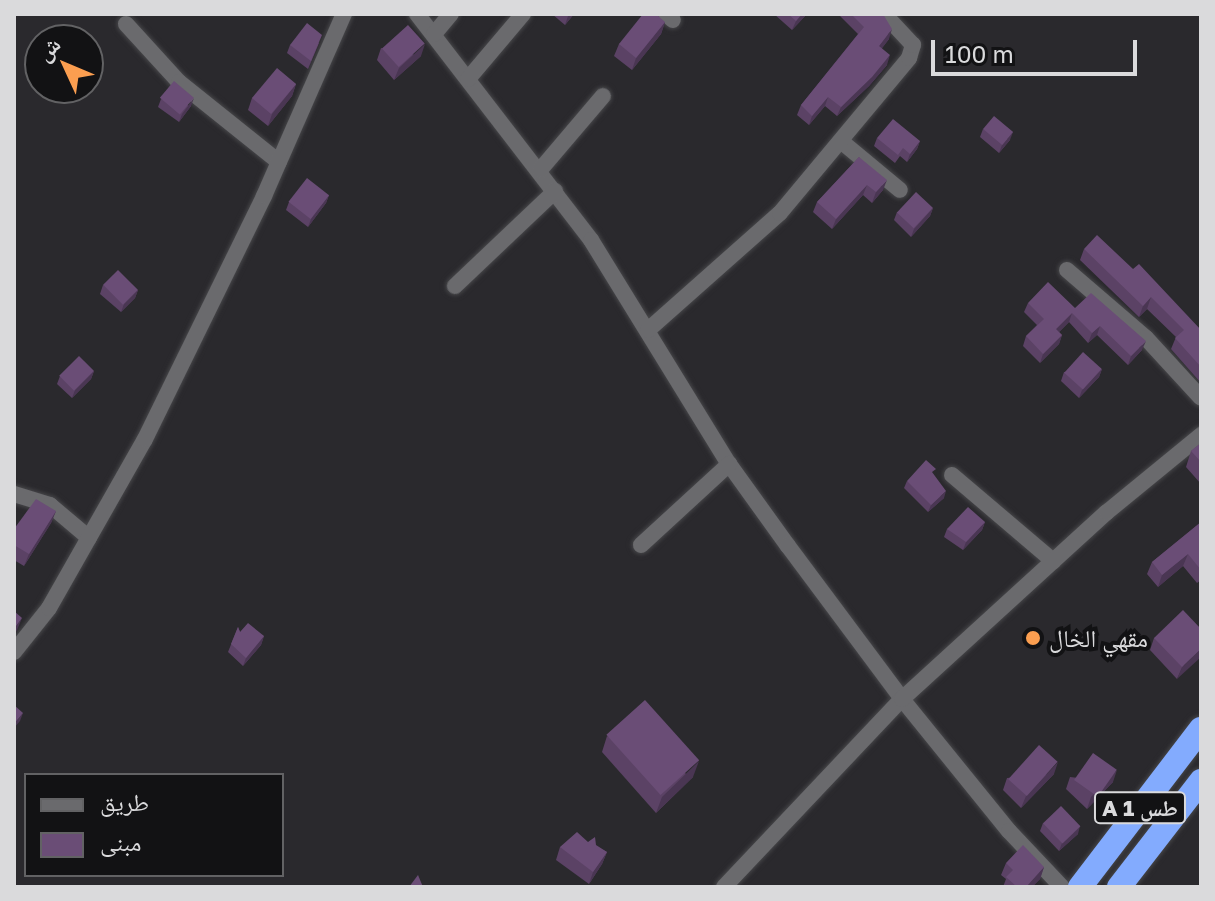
<!DOCTYPE html>
<html>
<head>
<meta charset="utf-8">
<style>
	body { margin:0 }
	#map { position:relative; width:1215px; height:901px; overflow:hidden; background:#2a292d; font-family:"Golos Text","Noto Naskh Arabic",sans-serif }
	div>[style] { position:absolute }
	.roads { filter:drop-shadow(0 0 2px #464649) drop-shadow(0 0 2px #464649) }
	.minor>* { height:16px; margin:-8px; padding:0 8px; transform-origin:8px; border-radius:8px; background:#6a6a6d }
	.highway>* { height:24px; margin:-12px; padding:0 12px; transform-origin:12px; border-radius:12px; background:#83abfe }
	.wall>* { inset:0; background:#5b4265 }
	.shaded-wall>* { inset:0; background:#4a3653 }
	.building>* { inset:0; background:#6a4d76; transform-origin:0 0 }
	.dots>* { width:22px; height:22px; translate:-50% -50%; box-sizing:border-box; border:4px solid #121214; border-radius:50% }
	span { translate:-50% -50%; white-space:nowrap; text-align:center; line-height:1.15; -webkit-text-stroke:8px #121214; paint-order:stroke }
	.shield-label span { padding:2px 6px; background:#121214; border:2px solid; border-radius:6px; -webkit-text-stroke-width:0 }
	.shield-label { font-size:22px; color:#dadadc; font-weight:700 }
	.poi-label { font-size:24px; color:#dadadc }
	.left { translate:0 -50%; text-align:left }
	.frame { position:absolute; inset:0; border:16px solid #dadadc; pointer-events:none }
	.legend { position:absolute; left:24px; top:773px; width:260px; height:104px; box-sizing:border-box; background:#121214; border:2px solid #626264; margin:0; padding:10px 14px; list-style:none; font-size:24px; color:#dadadc }
	.legend li { display:flex; align-items:center; gap:16px; height:40px }
	.legend b { width:40px; border:2px solid #626264 }
	.north { position:absolute; left:24px; top:24px; width:80px; height:80px; box-sizing:border-box; background:#121214; border:2px solid #626264; border-radius:50%; rotate:314deg; font-size:22px; font-weight:700; line-height:32px; text-align:center; color:#dadadc }
	.north::after { content:''; display:block; margin:auto; width:28px; height:36px; background:#fb9e50; clip-path:polygon(50% 0,100% 100%,50% 72%,0 100%) }
	.scale { position:absolute; left:931px; top:40px; width:206px; height:36px; box-sizing:border-box; border:4px solid #dadadc; border-top:0; padding-left:10px; font-size:24px; line-height:28px; white-space:nowrap; color:#dadadc; -webkit-text-stroke:6px #121214; paint-order:stroke }
</style>
</head>
<body>
<div id="map">
	<div class="roads">
		<div class="minor">
			<div style="left:417px;top:14px;width:285px;rotate:52.4deg"></div>
			<div style="left:591px;top:240px;width:263px;rotate:58.4deg"></div>
			<div style="left:729px;top:464px;width:101px;rotate:54.3deg"></div>
			<div style="left:788px;top:546px;width:191px;rotate:53.3deg"></div>
			<div style="left:902px;top:699px;width:170px;rotate:51deg"></div>
			<div style="left:1009px;top:831px;width:77px;rotate:46.6deg"></div>
			<div style="left:666px;top:14px;width:9px;rotate:41deg"></div>
			<div style="left:126px;top:24px;width:79px;rotate:47.6deg"></div>
			<div style="left:179px;top:82px;width:128px;rotate:38.7deg"></div>
			<div style="left:434px;top:34px;width:26px;rotate:-50deg"></div>
			<div style="left:468px;top:79px;width:85px;rotate:-49.8deg"></div>
			<div style="left:842px;top:142px;width:75px;rotate:39.6deg"></div>
			<div style="left:540px;top:170px;width:97px;rotate:-49.6deg"></div>
			<div style="left:1067px;top:270px;width:104px;rotate:40.7deg"></div>
			<div style="left:1146px;top:338px;width:81px;rotate:47.5deg"></div>
			<div style="left:455px;top:286px;width:138px;rotate:-43.5deg"></div>
			<div style="left:648px;top:330px;width:176px;rotate:-41.6deg"></div>
			<div style="left:780px;top:213px;width:202px;rotate:-50.2deg"></div>
			<div style="left:909px;top:58px;width:14px;rotate:-73deg"></div>
			<div style="left:913px;top:45px;width:42px;rotate:-133.1deg"></div>
			<div style="left:952px;top:475px;width:133px;rotate:40.4deg"></div>
			<div style="left:14px;top:494px;width:38px;rotate:17deg"></div>
			<div style="left:50px;top:505px;width:51px;rotate:40.2deg"></div>
			<div style="left:641px;top:545px;width:120px;rotate:-42.6deg"></div>
			<div style="left:14px;top:652px;width:56px;rotate:-51.5deg"></div>
			<div style="left:49px;top:608px;width:194px;rotate:-60.4deg"></div>
			<div style="left:145px;top:439px;width:271px;rotate:-63.9deg"></div>
			<div style="left:264px;top:196px;width:199px;rotate:-66.3deg"></div>
			<div style="left:724px;top:887px;width:259px;rotate:-46.6deg"></div>
			<div style="left:902px;top:699px;width:277px;rotate:-42.4deg"></div>
			<div style="left:1107px;top:512px;width:122px;rotate:-39.3deg"></div>
		</div>
		<div class="highway">
			<div style="left:1080px;top:887px;width:199px;rotate:-52.6deg"></div>
			<div style="left:1119px;top:887px;width:134px;rotate:-52.3deg"></div>
		</div>
	</div>
	<div class="wall">
		<div style="clip-path:polygon(552px 14px,574px 14px,565px 25px)"></div>
		<div style="clip-path:polygon(774px 14px,807px 14px,792px 30px)"></div>
		<div style="clip-path:polygon(838px 14px,883px 14px,889px 39px,882px 48px,887px 65px,869px 86px,837px 116px,825px 106px,809px 125px,797px 115px,801px 105px,858px 34px)"></div>
		<div style="clip-path:polygon(665px 22px,661px 34px,632px 70px,614px 56px,619px 44px)"></div>
		<div style="clip-path:polygon(319px 43px,308px 69px,287px 53px,290px 45px)"></div>
		<div style="clip-path:polygon(381px 48px,421px 56px,394px 80px,377px 60px)"></div>
		<div style="clip-path:polygon(296px 84px,292px 96px,268px 126px,248px 110px,252px 98px)"></div>
		<div style="clip-path:polygon(161px 99px,191px 106px,179px 122px,158px 107px)"></div>
		<div style="clip-path:polygon(983px 129px,1010px 140px,999px 153px,980px 137px)"></div>
		<div style="clip-path:polygon(877px 138px,920px 141px,917px 149px,907px 162px,900px 156px,895px 163px,874px 146px)"></div>
		<div style="clip-path:polygon(859px 157px,883px 190px,872px 203px,863px 195px,832px 229px,813px 212px,817px 202px)"></div>
		<div style="clip-path:polygon(329px 195px,326px 203px,308px 227px,286px 210px,289px 202px)"></div>
		<div style="clip-path:polygon(933px 208px,930px 216px,911px 237px,894px 220px,897px 212px)"></div>
		<div style="clip-path:polygon(1084px 249px,1133px 269px,1201px 330px,1201px 383px,1171px 349px,1176px 337px,1147px 309px,1139px 317px,1080px 260px)"></div>
		<div style="clip-path:polygon(103px 285px,138px 290px,135px 298px,121px 312px,100px 294px)"></div>
		<div style="clip-path:polygon(1028px 303px,1075px 308px,1142px 350px,1128px 365px,1097px 335px,1088px 343px,1069px 322px,1059px 332px,1062px 335px,1059px 344px,1040px 363px,1023px 346px,1026px 336px,1037px 325px,1024px 312px)"></div>
		<div style="clip-path:polygon(1102px 369px,1099px 377px,1079px 398px,1061px 381px,1064px 372px)"></div>
		<div style="clip-path:polygon(94px 371px,91px 379px,72px 398px,57px 384px,60px 376px)"></div>
		<div style="clip-path:polygon(1201px 443px,1201px 484px,1186px 467px,1191px 451px)"></div>
		<div style="clip-path:polygon(907px 481px,944px 498px,928px 512px,904px 488px)"></div>
		<div style="clip-path:polygon(56px 511px,51px 523px,24px 566px,14px 560px,14px 529px)"></div>
		<div style="clip-path:polygon(985px 522px,982px 530px,963px 550px,944px 537px,947px 529px)"></div>
		<div style="clip-path:polygon(1201px 522px,1201px 580px,1197px 583px,1183px 566px,1158px 587px,1147px 574px,1152px 562px)"></div>
		<div style="clip-path:polygon(238px 627px,240px 632px,264px 636px,261px 645px,243px 666px,228px 652px)"></div>
		<div style="clip-path:polygon(1201px 629px,1177px 679px,1150px 650px,1154px 638px)"></div>
		<div style="clip-path:polygon(607px 736px,693px 777px,656px 813px,602px 752px)"></div>
		<div style="clip-path:polygon(1054px 774px,1021px 808px,1003px 790px,1007px 778px)"></div>
		<div style="clip-path:polygon(1070px 777px,1113px 782px,1087px 809px,1066px 789px)"></div>
		<div style="clip-path:polygon(1043px 823px,1078px 834px,1059px 851px,1040px 831px)"></div>
		<div style="clip-path:polygon(588px 842px,607px 852px,602px 864px,589px 884px,556px 860px,560px 847px)"></div>
		<div style="clip-path:polygon(1006px 863px,1044px 867px,1040px 879px,1032px 887px,1003px 887px,1006px 879px,1001px 875px)"></div>
	</div>
	<div class="shaded-wall">
		<div style="clip-path:polygon(570px 14px,574px 14px,565px 25px,568px 16px)"></div>
		<div style="clip-path:polygon(802px 14px,807px 14px,792px 30px,796px 21px)"></div>
		<div style="clip-path:polygon(665px 22px,661px 34px,632px 70px,636px 58px)"></div>
		<div style="clip-path:polygon(892px 29px,889px 39px,876px 56px,879px 46px)"></div>
		<div style="clip-path:polygon(425px 44px,421px 56px,394px 80px,399px 68px)"></div>
		<div style="clip-path:polygon(890px 55px,887px 65px,869px 86px,837px 116px,841px 107px)"></div>
		<div style="clip-path:polygon(296px 84px,292px 96px,268px 126px,272px 114px)"></div>
		<div style="clip-path:polygon(828px 97px,825px 106px,809px 125px,812px 116px)"></div>
		<div style="clip-path:polygon(194px 98px,191px 106px,179px 122px,182px 114px)"></div>
		<div style="clip-path:polygon(1013px 132px,1010px 140px,999px 153px,1002px 145px)"></div>
		<div style="clip-path:polygon(920px 141px,917px 149px,907px 162px,910px 154px)"></div>
		<div style="clip-path:polygon(887px 180px,883px 190px,872px 203px,876px 192px)"></div>
		<div style="clip-path:polygon(867px 185px,863px 195px,832px 229px,836px 219px)"></div>
		<div style="clip-path:polygon(329px 195px,326px 203px,308px 227px,311px 219px)"></div>
		<div style="clip-path:polygon(933px 208px,930px 216px,911px 237px,914px 229px)"></div>
		<div style="clip-path:polygon(138px 290px,135px 298px,121px 312px,124px 304px)"></div>
		<div style="clip-path:polygon(1151px 297px,1147px 309px,1139px 317px,1143px 306px)"></div>
		<div style="clip-path:polygon(1072px 313px,1069px 322px,1053px 338px,1056px 329px)"></div>
		<div style="clip-path:polygon(1100px 326px,1097px 335px,1088px 343px,1092px 333px)"></div>
		<div style="clip-path:polygon(1062px 335px,1059px 344px,1040px 363px,1043px 354px)"></div>
		<div style="clip-path:polygon(1146px 341px,1142px 350px,1128px 365px,1131px 356px)"></div>
		<div style="clip-path:polygon(1102px 369px,1099px 377px,1079px 398px,1082px 390px)"></div>
		<div style="clip-path:polygon(94px 371px,91px 379px,72px 398px,75px 390px)"></div>
		<div style="clip-path:polygon(946px 491px,944px 498px,928px 512px,931px 505px)"></div>
		<div style="clip-path:polygon(56px 511px,51px 523px,24px 566px,29px 554px)"></div>
		<div style="clip-path:polygon(985px 522px,982px 530px,963px 550px,966px 542px)"></div>
		<div style="clip-path:polygon(1188px 554px,1183px 566px,1158px 587px,1162px 575px)"></div>
		<div style="clip-path:polygon(22px 618px,17px 630px,14px 635px,14px 629px)"></div>
		<div style="clip-path:polygon(264px 636px,261px 645px,243px 666px,246px 658px)"></div>
		<div style="clip-path:polygon(1201px 649px,1201px 657px,1177px 679px,1182px 667px)"></div>
		<div style="clip-path:polygon(23px 713px,20px 721px,14px 728px,14px 724px)"></div>
		<div style="clip-path:polygon(699px 761px,693px 777px,656px 813px,662px 797px)"></div>
		<div style="clip-path:polygon(1058px 762px,1054px 774px,1021px 808px,1026px 796px)"></div>
		<div style="clip-path:polygon(1117px 770px,1113px 782px,1087px 809px,1091px 797px)"></div>
		<div style="clip-path:polygon(1080px 826px,1078px 834px,1059px 851px,1062px 843px)"></div>
		<div style="clip-path:polygon(607px 852px,602px 864px,589px 884px,593px 872px)"></div>
		<div style="clip-path:polygon(1044px 867px,1040px 879px,1032px 887px,1026px 887px)"></div>
	</div>
	<div class="building">
		<div style="clip-path:polygon(643px 14px,656px 14px,665px 22px,636px 58px,619px 44px)"></div>
		<div style="clip-path:polygon(788px 14px,802px 14px,796px 21px)"></div>
		<div style="clip-path:polygon(851px 14px,883px 14px,892px 29px,879px 46px,890px 55px,872px 77px,841px 107px,828px 97px,812px 116px,801px 105px,864px 27px)"></div>
		<div style="clip-path:polygon(307px 23px,322px 35px,311px 61px,290px 45px)"></div>
		<div style="left:408px;top:25px;width:25px;height:35px;rotate:48deg"></div>
		<div style="left:277px;top:68px;width:25px;height:39px;rotate:40deg"></div>
		<div style="left:174px;top:81px;width:26px;height:22px;rotate:40deg"></div>
		<div style="left:994px;top:116px;width:25px;height:17px;rotate:40deg"></div>
		<div style="clip-path:polygon(893px 119px,920px 141px,910px 154px,903px 148px,898px 155px,877px 138px)"></div>
		<div style="clip-path:polygon(859px 157px,887px 180px,876px 192px,867px 185px,836px 219px,817px 202px)"></div>
		<div style="left:307px;top:178px;width:28px;height:30px;rotate:38deg"></div>
		<div style="left:916px;top:192px;width:23px;height:28px;rotate:43deg"></div>
		<div style="clip-path:polygon(1097px 235px,1133px 269px,1139px 264px,1201px 330px,1201px 367px,1175px 338px,1184px 330px,1151px 297px,1143px 306px,1084px 249px)"></div>
		<div style="left:118px;top:270px;width:28px;height:21px;rotate:45deg"></div>
		<div style="clip-path:polygon(1048px 282px,1075px 308px,1091px 293px,1146px 341px,1131px 356px,1100px 326px,1092px 333px,1072px 313px,1056px 329px,1062px 335px,1043px 354px,1026px 336px,1044px 319px,1028px 303px)"></div>
		<div style="left:1083px;top:352px;width:25px;height:28px;rotate:42deg"></div>
		<div style="left:79px;top:356px;width:21px;height:28px;rotate:45deg"></div>
		<div style="clip-path:polygon(1201px 443px,1201px 462px,1191px 451px)"></div>
		<div style="clip-path:polygon(926px 460px,936px 469px,932px 472px,946px 491px,931px 505px,907px 481px)"></div>
		<div style="clip-path:polygon(36px 499px,56px 511px,29px 554px,14px 545px,14px 529px)"></div>
		<div style="clip-path:polygon(968px 507px,985px 522px,966px 542px,947px 529px)"></div>
		<div style="clip-path:polygon(1201px 522px,1201px 570px,1188px 554px,1162px 575px,1152px 562px)"></div>
		<div style="clip-path:polygon(1183px 610px,1201px 629px,1201px 649px,1182px 667px,1154px 638px)"></div>
		<div style="clip-path:polygon(14px 611px,22px 618px,14px 629px)"></div>
		<div style="clip-path:polygon(248px 623px,264px 636px,246px 658px,231px 644px,238px 627px,240px 632px)"></div>
		<div style="left:645px;top:700px;width:81px;height:52px;rotate:48deg"></div>
		<div style="clip-path:polygon(14px 705px,23px 713px,14px 724px)"></div>
		<div style="left:1039px;top:745px;width:25px;height:46px;rotate:42deg"></div>
		<div style="left:1093px;top:753px;width:29px;height:33px;rotate:35deg"></div>
		<div style="left:1061px;top:806px;width:28px;height:25px;rotate:46deg"></div>
		<div style="clip-path:polygon(577px 832px,588px 842px,595px 837px,596px 845px,607px 852px,593px 872px,560px 847px)"></div>
		<div style="clip-path:polygon(1023px 845px,1044px 867px,1026px 887px,1017px 887px,1006px 877px,1013px 870px,1006px 863px)"></div>
		<div style="clip-path:polygon(418px 875px,423px 887px,409px 887px)"></div>
	</div>
	<div class="dots">
		<div style="left:1033px;top:638px;background:#fb9e50"></div>
	</div>
	<div class="shield-label">
		<span style="left:1140px;top:808px">A 1 طس</span>
	</div>
	<div class="poi-label">
		<span class="left" style="left:1049px;top:638px">مقهي الخال</span>
	</div>
	<div class="frame"></div>
	<ul class="legend">
	<li><b style="height:10px;background:#6a6a6d"></b>طريق</li>
	<li><b style="height:22px;background:#6a4d76"></b>مبنى</li>
	</ul>
	<div class="north">ش</div>
	<div class="scale">100 m</div>
</div>
</body>
</html>
